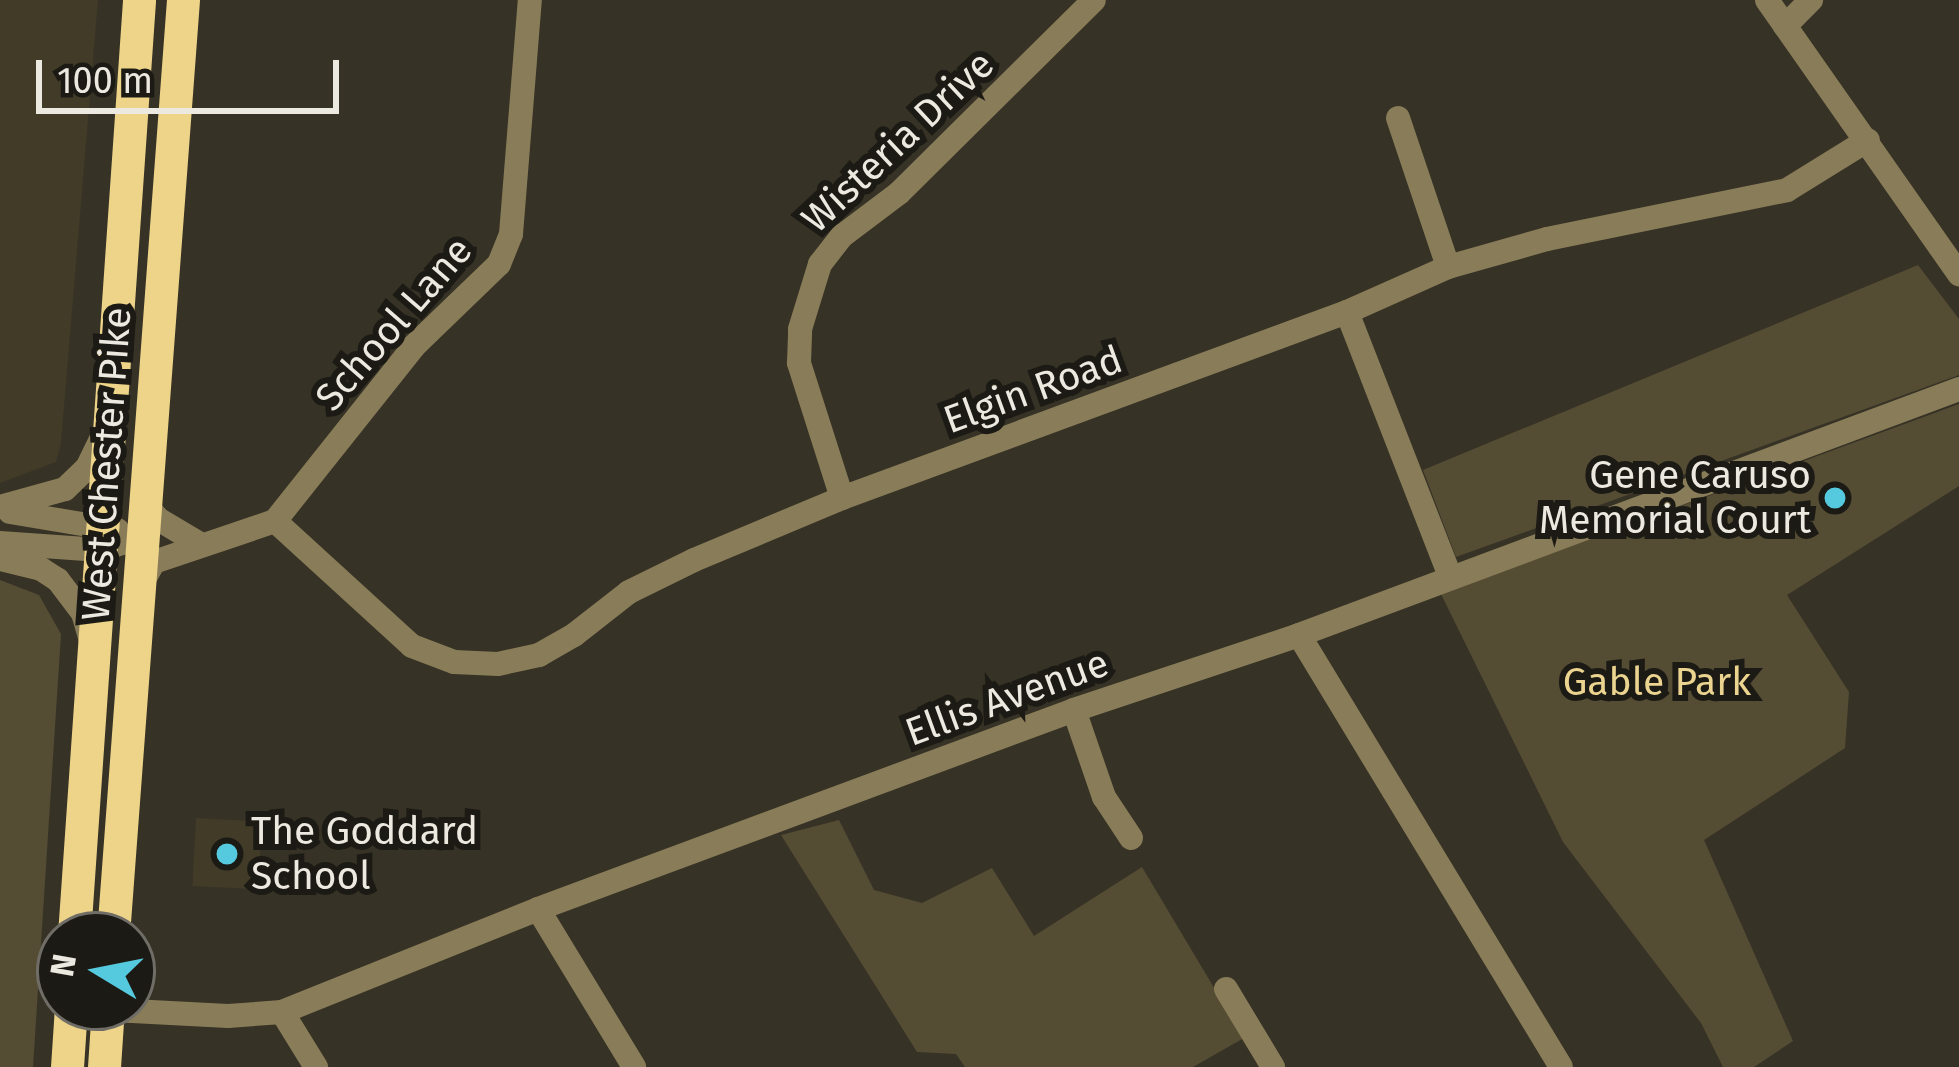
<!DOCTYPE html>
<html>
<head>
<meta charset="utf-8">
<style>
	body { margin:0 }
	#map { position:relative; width:1959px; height:1067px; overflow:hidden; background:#363225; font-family:"Fira Sans",sans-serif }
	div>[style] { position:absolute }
	.built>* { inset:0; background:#413b28; transform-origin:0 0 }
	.green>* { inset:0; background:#554c34 }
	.minor>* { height:24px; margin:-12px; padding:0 12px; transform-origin:12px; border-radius:12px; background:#897c58 }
	.tertiary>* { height:24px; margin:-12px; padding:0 12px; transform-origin:12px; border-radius:12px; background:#897c58 }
	.trunk>* { height:33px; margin:-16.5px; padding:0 16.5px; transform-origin:16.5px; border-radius:16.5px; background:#eed489 }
	.dots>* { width:33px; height:33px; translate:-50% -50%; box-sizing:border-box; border:6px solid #1c1a14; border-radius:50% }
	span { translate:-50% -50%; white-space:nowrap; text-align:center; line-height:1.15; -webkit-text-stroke:12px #1c1a14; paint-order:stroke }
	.street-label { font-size:39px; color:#ece9e1 }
	.poi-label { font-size:39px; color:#ece9e1 }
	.right { translate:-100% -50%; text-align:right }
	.left { translate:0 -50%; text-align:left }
	.park-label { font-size:39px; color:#ebd390 }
	.north { position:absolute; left:36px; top:911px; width:120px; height:120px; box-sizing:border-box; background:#1c1a14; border:3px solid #6f6d66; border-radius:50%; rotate:280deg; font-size:33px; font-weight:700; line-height:48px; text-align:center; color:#ece9e1 }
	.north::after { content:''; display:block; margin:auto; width:42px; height:54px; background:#55cadf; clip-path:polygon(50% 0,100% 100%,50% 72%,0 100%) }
	.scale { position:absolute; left:36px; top:60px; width:303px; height:54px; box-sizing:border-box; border:6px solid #ece9e1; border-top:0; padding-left:15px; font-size:36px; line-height:42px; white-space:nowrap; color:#ece9e1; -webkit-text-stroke:9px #1c1a14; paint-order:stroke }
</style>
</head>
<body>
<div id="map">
	<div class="built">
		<div style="clip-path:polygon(0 0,98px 0,61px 443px,56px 462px,0 483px)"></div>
		<div style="left:196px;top:818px;width:66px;height:68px;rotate:3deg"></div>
	</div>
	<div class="green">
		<div style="clip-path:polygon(1918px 265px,1959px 319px,1959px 375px,1456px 557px,1423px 470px)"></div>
		<div style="clip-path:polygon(1959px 404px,1959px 486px,1787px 595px,1849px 692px,1845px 748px,1704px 840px,1793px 1041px,1754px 1067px,1723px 1067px,1701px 1023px,1563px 842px,1441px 594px)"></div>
		<div style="clip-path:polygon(0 580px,39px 595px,61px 634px,33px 1067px,0 1067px)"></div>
		<div style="clip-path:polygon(839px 820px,874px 890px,922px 903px,992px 868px,1034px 936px,1142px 867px,1244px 1038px,1193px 1067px,965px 1067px,956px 1054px,917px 1052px,781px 835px)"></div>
	</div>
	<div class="minor">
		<div style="left:1785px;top:26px;width:37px;rotate:-45deg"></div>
		<div style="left:1398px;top:118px;width:157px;rotate:71.4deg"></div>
		<div style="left:1347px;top:312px;width:283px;rotate:68.7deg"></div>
		<div style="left:842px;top:498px;width:142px;rotate:-107.7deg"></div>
		<div style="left:799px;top:363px;width:34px;rotate:-88deg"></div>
		<div style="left:800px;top:329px;width:68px;rotate:-72.9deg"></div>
		<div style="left:820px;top:264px;width:36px;rotate:-52deg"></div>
		<div style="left:842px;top:236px;width:71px;rotate:-37deg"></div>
		<div style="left:899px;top:193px;width:274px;rotate:-44.7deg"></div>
		<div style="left:146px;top:505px;width:18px;rotate:49deg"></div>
		<div style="left:158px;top:519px;width:49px;rotate:30.8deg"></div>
		<div style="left:0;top:507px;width:67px;rotate:-15.5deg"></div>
		<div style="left:65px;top:489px;width:30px;rotate:-44deg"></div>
		<div style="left:87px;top:468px;width:37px;rotate:-64deg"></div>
		<div style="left:10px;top:512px;width:109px;rotate:9.5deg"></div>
		<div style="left:275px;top:521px;width:185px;rotate:42.4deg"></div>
		<div style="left:412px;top:646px;width:45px;rotate:20.9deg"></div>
		<div style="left:454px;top:662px;width:44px;rotate:2.6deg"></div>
		<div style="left:498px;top:664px;width:42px;rotate:-12.4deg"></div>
		<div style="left:539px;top:655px;width:40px;rotate:-29.7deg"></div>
		<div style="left:574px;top:635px;width:70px;rotate:-38deg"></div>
		<div style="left:629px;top:592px;width:72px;rotate:-26.2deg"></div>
		<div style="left:694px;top:560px;width:160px;rotate:-22.7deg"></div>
		<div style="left:842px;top:498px;width:538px;rotate:-20.22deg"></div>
		<div style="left:1347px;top:312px;width:111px;rotate:-24deg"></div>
		<div style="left:1448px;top:267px;width:103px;rotate:-15.8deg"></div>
		<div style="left:1547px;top:239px;width:245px;rotate:-11.5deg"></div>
		<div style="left:1787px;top:190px;width:95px;rotate:-31.7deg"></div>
		<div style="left:0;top:543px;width:100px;rotate:4deg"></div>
		<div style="left:100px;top:550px;width:46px;rotate:-17.7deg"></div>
		<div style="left:0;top:559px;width:42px;rotate:13.7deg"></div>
		<div style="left:41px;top:569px;width:20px;rotate:33deg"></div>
		<div style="left:58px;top:580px;width:41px;rotate:52.9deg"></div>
		<div style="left:83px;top:613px;width:25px;rotate:74deg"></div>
		<div style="left:141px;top:585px;width:26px;rotate:-61deg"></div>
		<div style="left:154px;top:562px;width:128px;rotate:-18.7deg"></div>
		<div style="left:275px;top:521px;width:223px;rotate:-51.5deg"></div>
		<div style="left:414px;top:346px;width:118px;rotate:-44deg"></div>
		<div style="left:499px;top:264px;width:32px;rotate:-68deg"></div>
		<div style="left:511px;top:234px;width:235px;rotate:-85.4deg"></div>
		<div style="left:1299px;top:635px;width:505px;rotate:58.76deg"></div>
		<div style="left:1074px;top:710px;width:92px;rotate:71deg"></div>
		<div style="left:1104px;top:797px;width:49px;rotate:56.6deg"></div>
		<div style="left:538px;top:909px;width:185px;rotate:58.7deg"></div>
		<div style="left:1226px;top:989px;width:91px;rotate:58.9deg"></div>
		<div style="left:94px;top:1009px;width:134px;rotate:3deg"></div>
		<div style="left:228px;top:1016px;width:54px;rotate:-4.2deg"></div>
		<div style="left:282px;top:1012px;width:276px;rotate:-21.9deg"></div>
		<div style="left:538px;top:909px;width:572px;rotate:-20.37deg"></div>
		<div style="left:1074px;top:710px;width:237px;rotate:-18.4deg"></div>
		<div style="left:1299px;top:635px;width:704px;rotate:-20.44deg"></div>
		<div style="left:282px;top:1012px;width:65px;rotate:58.3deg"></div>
	</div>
	<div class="tertiary">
		<div style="left:1767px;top:0;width:335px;rotate:55deg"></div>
	</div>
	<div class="trunk">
		<div style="left:74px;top:935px;width:937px;rotate:-86.02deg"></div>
		<div style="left:113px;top:935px;width:938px;rotate:-85.72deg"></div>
		<div style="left:67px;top:1067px;width:60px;rotate:-86.2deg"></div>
		<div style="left:104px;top:1067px;width:60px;rotate:-86.2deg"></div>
	</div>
	<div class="dots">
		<div style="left:1835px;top:498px;background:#55cadf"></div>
		<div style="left:227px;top:854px;background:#55cadf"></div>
	</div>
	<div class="street-label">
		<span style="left:898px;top:142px;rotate:-43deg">Wisteria Drive</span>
		<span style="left:394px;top:324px;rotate:-49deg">School Lane</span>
		<span style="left:1033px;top:390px;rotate:-20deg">Elgin Road</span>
		<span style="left:107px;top:464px;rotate:-86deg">West Chester Pike</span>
		<span style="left:1007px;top:698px;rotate:-20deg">Ellis Avenue</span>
	</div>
	<div class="poi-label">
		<span class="right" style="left:1811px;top:498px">Gene Caruso<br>Memorial Court</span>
		<span class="left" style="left:251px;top:854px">The Goddard<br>School</span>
	</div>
	<div class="park-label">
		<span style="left:1657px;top:682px">Gable Park</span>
	</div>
	<div class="north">N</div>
	<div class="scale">100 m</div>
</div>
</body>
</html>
